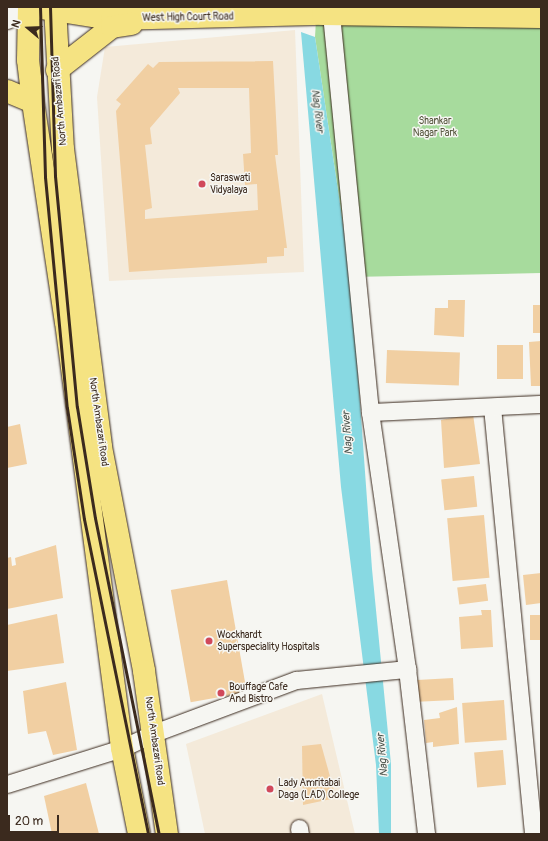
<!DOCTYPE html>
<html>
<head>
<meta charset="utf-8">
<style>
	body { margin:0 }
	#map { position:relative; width:548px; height:841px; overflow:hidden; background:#f6f6f2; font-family:Pangolin,sans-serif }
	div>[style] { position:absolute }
	.built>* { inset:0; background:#f4eada }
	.green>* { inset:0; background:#a7db9d }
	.water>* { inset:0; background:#88d9e2 }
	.building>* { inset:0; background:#f1cfa2; transform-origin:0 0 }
	.roads { filter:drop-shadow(0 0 1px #3b2a1e) drop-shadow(0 0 1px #3b2a1e) }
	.minor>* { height:17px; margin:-8.5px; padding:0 8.5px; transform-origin:8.5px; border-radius:8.5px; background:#f6f6f2 }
	.major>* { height:22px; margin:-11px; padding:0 11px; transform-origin:11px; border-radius:11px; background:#f5e382 }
	.rail>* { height:3px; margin:-1.5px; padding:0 1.5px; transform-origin:1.5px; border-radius:1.5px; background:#3b2a1e }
	.dots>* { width:11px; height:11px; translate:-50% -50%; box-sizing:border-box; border:2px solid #f6f6f2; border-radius:50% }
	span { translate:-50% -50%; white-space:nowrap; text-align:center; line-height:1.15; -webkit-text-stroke:3px #f6f6f2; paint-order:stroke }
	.street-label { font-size:10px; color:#3b2a1e }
	.park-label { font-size:10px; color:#56563e }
	.poi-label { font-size:10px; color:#3b2a1e }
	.left { translate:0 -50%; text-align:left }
	.water-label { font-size:11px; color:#4e564f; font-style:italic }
	.frame { position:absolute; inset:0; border:8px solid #3b2a1e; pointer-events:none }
	.north { position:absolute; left:8px; top:8px; width:40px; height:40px; -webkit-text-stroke:3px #f6f6f2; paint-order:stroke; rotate:289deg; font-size:11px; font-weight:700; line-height:16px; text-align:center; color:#3b2a1e }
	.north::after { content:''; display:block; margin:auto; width:14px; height:18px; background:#3b2a1e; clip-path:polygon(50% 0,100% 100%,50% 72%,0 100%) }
	.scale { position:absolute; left:8px; top:815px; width:51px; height:18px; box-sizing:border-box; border:2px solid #3b2a1e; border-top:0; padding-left:5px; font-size:12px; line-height:14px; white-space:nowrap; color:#3b2a1e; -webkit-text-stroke:3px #f6f6f2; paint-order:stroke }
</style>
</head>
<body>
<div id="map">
	<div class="built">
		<div style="clip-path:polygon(295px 30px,304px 272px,109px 281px,97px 97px,105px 47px)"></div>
		<div style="clip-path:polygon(322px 694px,355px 834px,205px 834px,186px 744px)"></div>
	</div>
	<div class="green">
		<div style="clip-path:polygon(316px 20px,541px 21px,541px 273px,351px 277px,315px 37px)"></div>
	</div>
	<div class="water">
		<div style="clip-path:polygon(301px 32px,315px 37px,351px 277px,372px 569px,391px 764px,391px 834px,379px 834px,376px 765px,341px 487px)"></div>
	</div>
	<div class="building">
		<div style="clip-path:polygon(evenodd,273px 61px,278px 155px,275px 155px,287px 248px,284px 248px,284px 256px,267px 257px,267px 263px,129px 272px,116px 111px,121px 104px,116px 100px,148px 64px,153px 68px,159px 62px,273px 61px,178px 88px,249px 88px,251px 153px,243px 154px,245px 185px,257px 184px,258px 210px,145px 219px,145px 210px,152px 208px,145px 145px,152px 144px,150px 128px,180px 93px,178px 88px)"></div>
		<div style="clip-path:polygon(448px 300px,465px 300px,464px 337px,434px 335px,435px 308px,448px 308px)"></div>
		<div style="left:533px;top:305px;width:8px;height:28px"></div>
		<div style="clip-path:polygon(541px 341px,541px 386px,531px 386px,529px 342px)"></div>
		<div style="left:497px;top:345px;width:26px;height:34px"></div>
		<div style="left:387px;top:350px;width:73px;height:33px;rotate:2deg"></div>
		<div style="clip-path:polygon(473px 414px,480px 464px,444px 468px,441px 420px)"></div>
		<div style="clip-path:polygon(20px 424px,27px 464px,7px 468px,7px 427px)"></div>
		<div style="left:474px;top:476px;width:31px;height:33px;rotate:84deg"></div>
		<div style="left:484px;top:515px;width:63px;height:37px;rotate:85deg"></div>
		<div style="clip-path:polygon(56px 545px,63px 598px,7px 609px,7px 558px,11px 557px,12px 566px,16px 565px,15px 558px)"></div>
		<div style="clip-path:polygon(541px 573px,541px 603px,526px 605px,523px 575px)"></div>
		<div style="left:227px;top:580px;width:114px;height:57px;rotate:80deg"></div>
		<div style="left:486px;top:584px;width:17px;height:29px;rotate:83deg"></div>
		<div style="clip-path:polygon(481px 610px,491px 610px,493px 647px,461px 649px,459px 617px,482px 615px)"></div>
		<div style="clip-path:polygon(57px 614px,64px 663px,7px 671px,7px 625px)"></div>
		<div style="left:541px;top:615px;width:25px;height:11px;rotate:90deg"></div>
		<div style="left:453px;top:678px;width:22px;height:36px;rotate:87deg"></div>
		<div style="clip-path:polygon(66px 682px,77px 750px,53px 755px,46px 731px,28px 734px,23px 691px)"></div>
		<div style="left:504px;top:700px;width:40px;height:42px;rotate:86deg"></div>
		<div style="clip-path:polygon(457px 707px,459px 744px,433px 747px,433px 742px,426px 743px,424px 720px,440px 718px,439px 713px)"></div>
		<div style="clip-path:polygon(321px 744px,336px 798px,303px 805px,302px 746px)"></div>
		<div style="left:503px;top:750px;width:35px;height:29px;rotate:85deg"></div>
		<div style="clip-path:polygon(86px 783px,99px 834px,52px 834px,44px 796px)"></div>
	</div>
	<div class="roads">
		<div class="minor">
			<div style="left:331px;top:14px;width:400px;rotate:84.4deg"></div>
			<div style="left:370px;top:412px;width:260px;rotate:81.8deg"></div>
			<div style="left:407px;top:669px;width:166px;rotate:83.4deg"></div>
			<div style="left:7px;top:20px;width:4px;rotate:-27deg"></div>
			<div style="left:11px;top:18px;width:11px;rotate:-75deg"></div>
			<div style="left:492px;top:407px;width:429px;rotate:84.5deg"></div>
			<div style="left:370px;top:412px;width:171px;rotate:-2.7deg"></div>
			<div style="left:7px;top:784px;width:121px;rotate:-17.4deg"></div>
			<div style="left:122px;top:748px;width:35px;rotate:-25deg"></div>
			<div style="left:154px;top:733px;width:152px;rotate:-20.5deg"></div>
			<div style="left:296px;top:680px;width:112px;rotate:-5.7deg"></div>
			<div style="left:299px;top:828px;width:6px;rotate:81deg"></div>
		</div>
		<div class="major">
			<div style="left:29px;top:7px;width:53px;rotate:91.1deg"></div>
			<div style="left:28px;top:60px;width:42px;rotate:83.2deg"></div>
			<div style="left:33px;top:102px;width:222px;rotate:81.5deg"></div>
			<div style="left:66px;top:322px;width:430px;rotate:82.5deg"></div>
			<div style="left:122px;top:748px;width:88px;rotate:78.8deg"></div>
			<div style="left:55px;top:7px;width:142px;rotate:86.8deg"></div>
			<div style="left:63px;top:149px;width:300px;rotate:82.7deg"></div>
			<div style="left:101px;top:447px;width:228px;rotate:79.1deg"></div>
			<div style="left:144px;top:671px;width:165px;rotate:82deg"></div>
			<div style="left:41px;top:8px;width:72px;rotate:8.8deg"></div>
			<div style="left:112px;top:19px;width:211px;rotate:-1.4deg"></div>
			<div style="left:323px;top:14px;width:218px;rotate:0.8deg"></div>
			<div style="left:57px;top:70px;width:70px;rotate:-38deg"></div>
			<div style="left:112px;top:27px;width:20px;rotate:-9deg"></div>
			<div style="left:7px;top:91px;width:28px;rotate:23deg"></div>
		</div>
	</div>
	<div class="rail">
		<div style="left:40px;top:7px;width:170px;rotate:88.3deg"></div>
		<div style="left:45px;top:177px;width:232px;rotate:84.6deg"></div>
		<div style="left:67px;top:408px;width:112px;rotate:81.3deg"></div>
		<div style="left:84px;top:519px;width:321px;rotate:78.5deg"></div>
		<div style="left:50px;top:7px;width:169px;rotate:88.3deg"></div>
		<div style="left:55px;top:176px;width:232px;rotate:84.6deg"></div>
		<div style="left:77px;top:407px;width:112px;rotate:80.8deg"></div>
		<div style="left:95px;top:518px;width:322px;rotate:78.6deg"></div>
	</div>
	<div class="dots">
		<div style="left:202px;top:184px;background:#d1495b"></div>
		<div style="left:209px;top:641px;background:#d1495b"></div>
		<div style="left:221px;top:693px;background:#d1495b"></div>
		<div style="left:270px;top:789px;background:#d1495b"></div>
	</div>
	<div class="street-label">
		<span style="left:188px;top:18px;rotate:-1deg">West High Court Road</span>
		<span style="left:60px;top:101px;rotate:-95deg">North Ambazari Road</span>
		<span style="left:98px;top:422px;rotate:82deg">North Ambazari Road</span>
		<span style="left:154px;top:741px;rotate:82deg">North Ambazari Road</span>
	</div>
	<div class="park-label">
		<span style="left:435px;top:127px">Shankar<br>Nagar Park</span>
	</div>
	<div class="poi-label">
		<span class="left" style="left:210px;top:184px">Saraswati<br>Vidyalaya</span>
		<span class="left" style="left:217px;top:641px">Wockhardt<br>Superspeciality Hospitals</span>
		<span class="left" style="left:229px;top:693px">Bouffage Cafe<br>And Bistro</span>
		<span class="left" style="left:278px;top:789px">Lady Amritabai<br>Daga (LAD) College</span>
	</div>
	<div class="water-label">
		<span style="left:317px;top:111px;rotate:83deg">Nag River</span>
		<span style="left:348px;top:433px;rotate:-94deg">Nag River</span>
		<span style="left:383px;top:755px;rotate:-95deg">Nag River</span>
	</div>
	<div class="frame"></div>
	<div class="north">N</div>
	<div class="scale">20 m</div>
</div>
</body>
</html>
